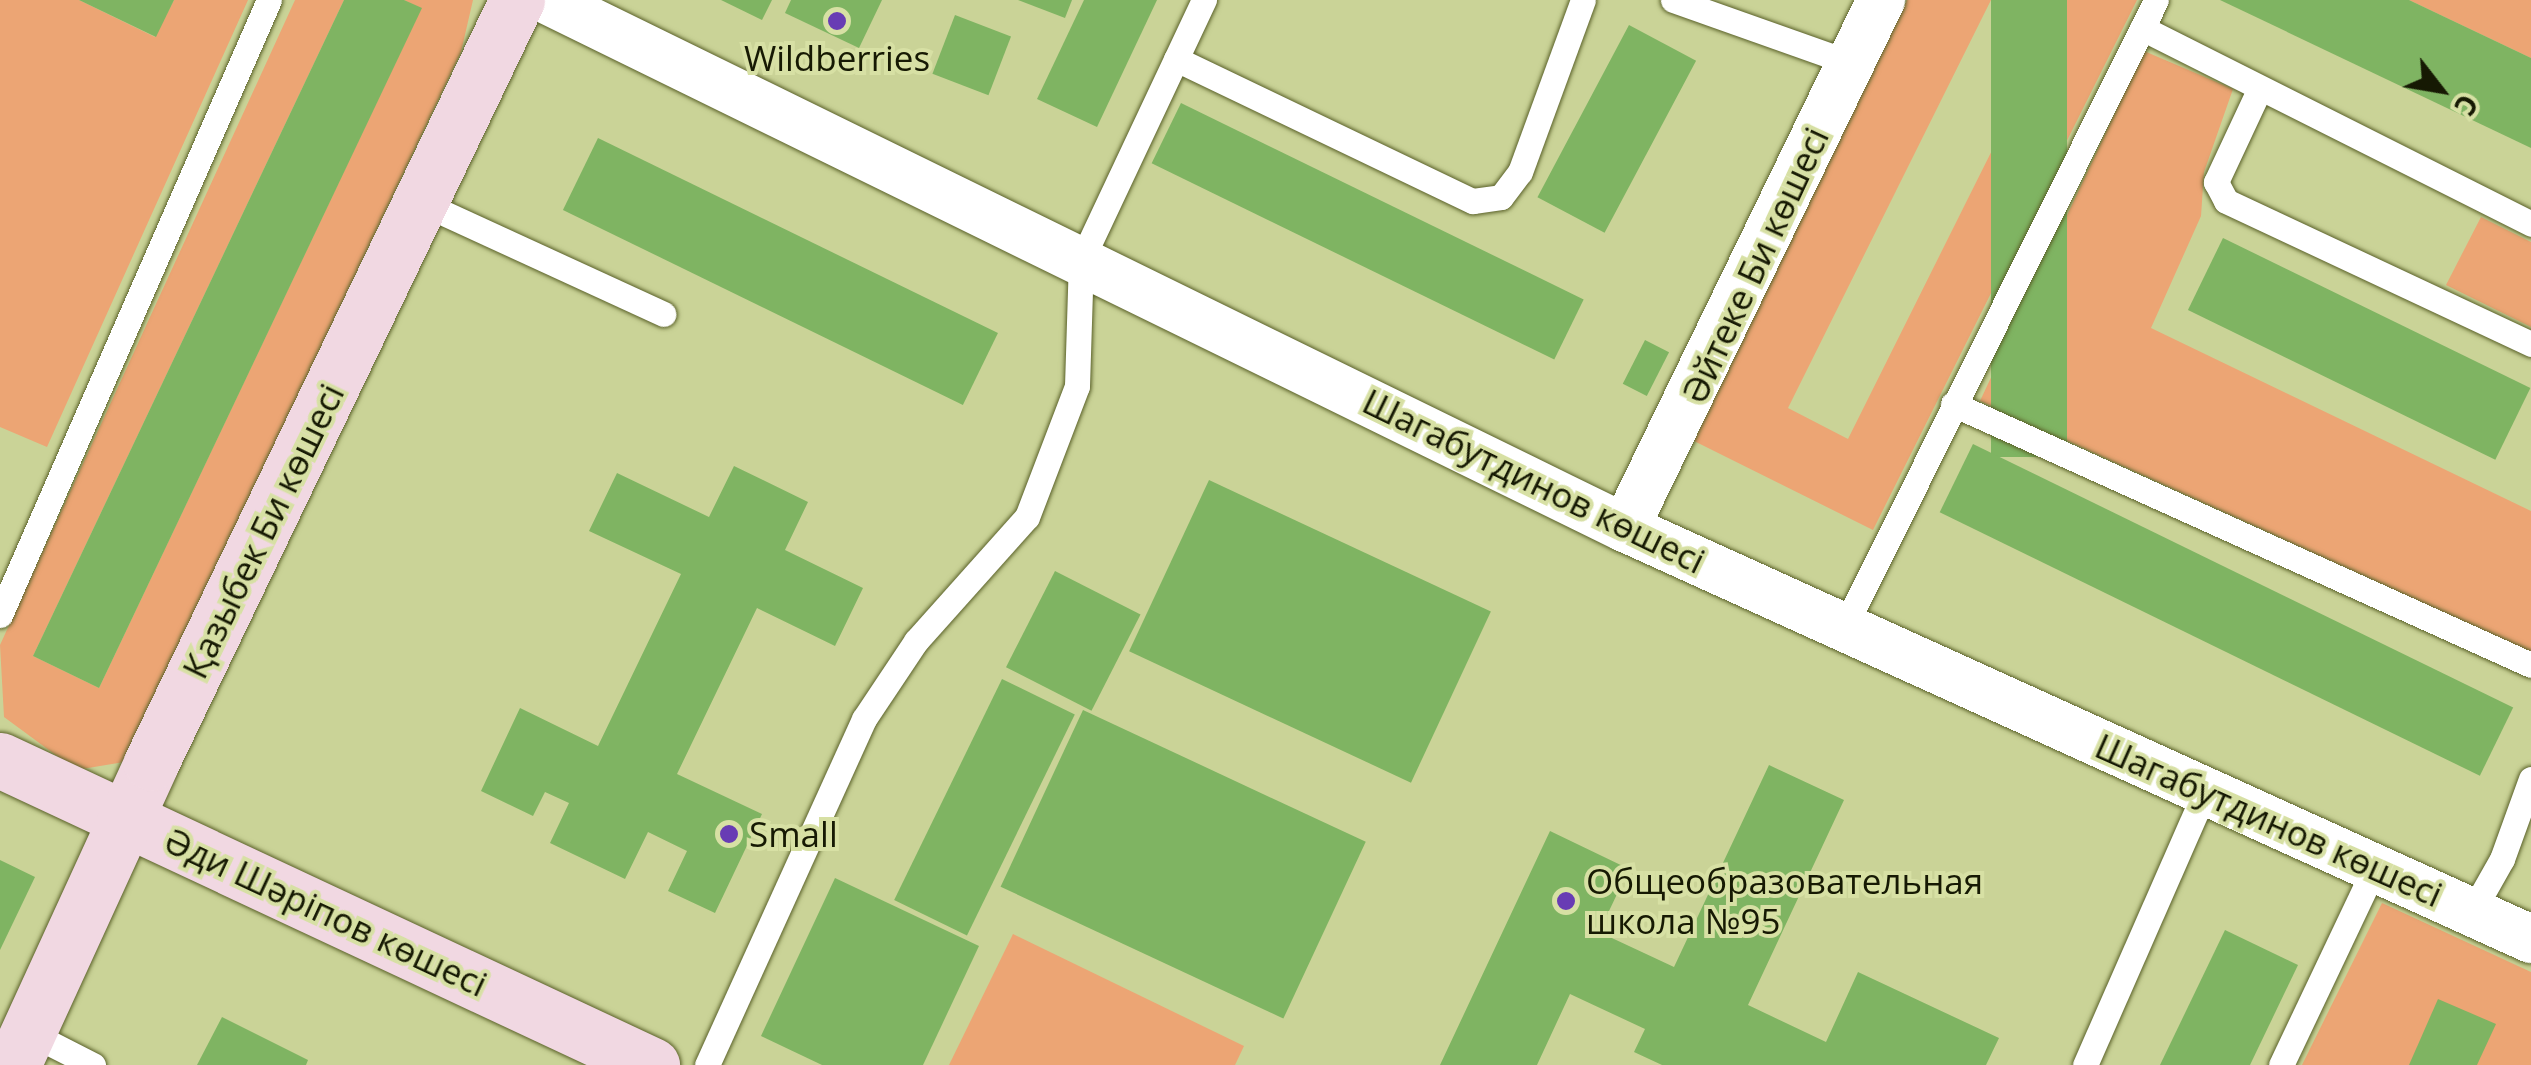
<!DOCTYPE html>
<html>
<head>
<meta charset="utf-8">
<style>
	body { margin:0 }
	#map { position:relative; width:2531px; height:1065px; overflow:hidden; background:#cad397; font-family:"Open Sans",sans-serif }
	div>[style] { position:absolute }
	.green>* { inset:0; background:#eca574 }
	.building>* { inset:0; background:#7fb462; transform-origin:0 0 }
	.roads { filter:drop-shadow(0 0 2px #5a6129) drop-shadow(0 0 2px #5a6129) }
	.lane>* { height:25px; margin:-12.5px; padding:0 12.5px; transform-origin:12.5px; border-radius:12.5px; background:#fff }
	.street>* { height:48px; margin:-24px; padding:0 24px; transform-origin:24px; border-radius:24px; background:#fff }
	.secondary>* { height:55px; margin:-27.5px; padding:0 27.5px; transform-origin:27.5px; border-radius:27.5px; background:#f1d8e2 }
	.dots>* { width:28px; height:28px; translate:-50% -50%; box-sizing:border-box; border:5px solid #d7e0a4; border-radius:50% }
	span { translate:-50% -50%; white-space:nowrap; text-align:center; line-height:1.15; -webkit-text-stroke:8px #d7e0a4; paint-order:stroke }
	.poi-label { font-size:35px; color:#161903 }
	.left { translate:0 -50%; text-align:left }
	.street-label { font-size:35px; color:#161903 }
	.north { position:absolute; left:2391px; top:40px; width:100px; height:100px; -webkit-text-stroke:8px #d7e0a4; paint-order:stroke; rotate:121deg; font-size:28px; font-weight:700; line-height:40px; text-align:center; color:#161903 }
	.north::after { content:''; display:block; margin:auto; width:35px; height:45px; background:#161903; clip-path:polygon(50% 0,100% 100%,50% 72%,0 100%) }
</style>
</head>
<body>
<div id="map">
	<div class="green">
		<div style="clip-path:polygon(0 0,79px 0,155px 37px,174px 0,248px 0,47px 447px,0 427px)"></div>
		<div style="clip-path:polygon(295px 0,344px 0,33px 656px,99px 688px,421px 9px,404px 0,473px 0,461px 52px,124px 762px,76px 770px,4px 717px,0 645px)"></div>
		<div style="clip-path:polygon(1907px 0,1991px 0,1788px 408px,1848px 439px,2067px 0,2137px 0,1873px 530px,1694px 441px)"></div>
		<div style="clip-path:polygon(2409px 0,2531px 0,2531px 58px)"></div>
		<div style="clip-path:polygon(2144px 51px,2233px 89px,2204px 172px,2201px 216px,2151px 328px,2531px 511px,2531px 652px,1980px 401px)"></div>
		<div style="clip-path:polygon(2481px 217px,2531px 242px,2531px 327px,2446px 285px)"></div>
		<div style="clip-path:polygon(2382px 903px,2531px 972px,2531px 1065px,2302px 1065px)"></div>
		<div style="clip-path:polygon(1013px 934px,1244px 1046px,1235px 1065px,949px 1065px)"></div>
	</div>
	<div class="building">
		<div style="clip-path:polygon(79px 0,174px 0,156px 37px)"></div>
		<div style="clip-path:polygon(344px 0,404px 0,422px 8px,99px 688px,33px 656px)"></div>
		<div style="clip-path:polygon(721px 0,772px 0,762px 20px)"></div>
		<div style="clip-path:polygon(791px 0,882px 0,859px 48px,785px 13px)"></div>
		<div style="clip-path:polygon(1018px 0,1072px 0,1065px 18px)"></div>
		<div style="clip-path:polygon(1084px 0,1157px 0,1097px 127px,1037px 99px)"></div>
		<div style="left:1991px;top:0;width:76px;height:457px"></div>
		<div style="clip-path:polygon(2220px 0,2409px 0,2531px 58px,2531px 148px)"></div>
		<div style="left:955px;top:15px;width:60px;height:63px;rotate:21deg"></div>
		<div style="left:1629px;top:25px;width:76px;height:195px;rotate:28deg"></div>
		<div style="left:1181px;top:103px;width:448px;height:67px;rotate:26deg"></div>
		<div style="left:598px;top:138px;width:445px;height:80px;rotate:26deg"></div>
		<div style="left:2223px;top:238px;width:342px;height:80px;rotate:26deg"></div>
		<div style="left:1645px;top:340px;width:27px;height:49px;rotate:27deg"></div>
		<div style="left:1973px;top:444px;width:601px;height:76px;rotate:26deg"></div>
		<div style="clip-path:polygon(734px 466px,808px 502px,785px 550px,863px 588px,835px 646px,757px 608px,677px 774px,762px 814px,715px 913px,668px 891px,687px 851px,648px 832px,625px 879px,550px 843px,569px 803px,545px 792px,533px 816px,481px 791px,520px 708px,598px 746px,681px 574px,589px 531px,617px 473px,709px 517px)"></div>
		<div style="left:1209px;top:480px;width:311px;height:189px;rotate:25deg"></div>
		<div style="left:1055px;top:571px;width:96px;height:108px;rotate:27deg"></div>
		<div style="left:1002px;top:679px;width:81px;height:246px;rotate:26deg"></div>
		<div style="left:1083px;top:710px;width:312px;height:195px;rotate:25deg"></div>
		<div style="clip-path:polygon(1769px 765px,1844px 800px,1748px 1005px,1826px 1042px,1858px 972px,1999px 1038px,1986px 1065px,1662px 1065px,1634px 1052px,1645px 1029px,1570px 994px,1537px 1065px,1440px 1065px,1550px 831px,1629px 869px,1599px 932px,1674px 967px)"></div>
		<div style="clip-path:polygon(0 860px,35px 877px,0 950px)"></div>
		<div style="clip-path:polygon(835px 878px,979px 946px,923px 1065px,822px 1065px,761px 1036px)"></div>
		<div style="clip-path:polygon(2225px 930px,2298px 965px,2250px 1065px,2160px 1065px)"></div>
		<div style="clip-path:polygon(2438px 999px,2496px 1024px,2477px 1065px,2409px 1065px)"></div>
		<div style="clip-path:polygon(222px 1017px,308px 1060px,306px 1065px,197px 1065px)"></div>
	</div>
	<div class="roads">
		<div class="lane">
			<div style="left:1673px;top:0;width:189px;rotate:19.5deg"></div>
			<div style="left:2142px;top:28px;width:436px;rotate:26.7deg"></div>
			<div style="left:1176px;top:59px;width:329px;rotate:25.6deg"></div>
			<div style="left:1473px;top:201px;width:28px;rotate:-8deg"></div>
			<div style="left:1501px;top:197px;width:31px;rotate:-53deg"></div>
			<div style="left:1520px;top:172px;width:183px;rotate:-69.9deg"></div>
			<div style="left:2260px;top:88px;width:104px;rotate:115.1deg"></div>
			<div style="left:2216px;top:182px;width:21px;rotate:62deg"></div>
			<div style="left:2226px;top:201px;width:337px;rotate:25.1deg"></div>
			<div style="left:420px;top:202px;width:268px;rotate:24.7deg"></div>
			<div style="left:1953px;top:404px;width:634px;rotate:24.3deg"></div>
			<div style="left:0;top:615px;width:671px;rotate:-66.38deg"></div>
			<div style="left:1844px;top:628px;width:701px;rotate:-63.58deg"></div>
			<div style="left:2472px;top:912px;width:61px;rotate:-60.5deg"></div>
			<div style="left:2502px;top:859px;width:85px;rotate:-70.1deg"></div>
			<div style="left:28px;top:1032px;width:73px;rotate:26.9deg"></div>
			<div style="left:707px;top:1065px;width:380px;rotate:-65.6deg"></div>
			<div style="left:864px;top:719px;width:94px;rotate:-56.3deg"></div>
			<div style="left:916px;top:641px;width:166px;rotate:-48.2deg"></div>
			<div style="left:1027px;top:517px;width:140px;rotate:-69.1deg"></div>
			<div style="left:1077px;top:386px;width:125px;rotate:-88.2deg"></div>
			<div style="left:1081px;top:261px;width:289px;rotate:-64.8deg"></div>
			<div style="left:2085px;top:1065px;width:298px;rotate:-66.3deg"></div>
			<div style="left:2281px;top:1065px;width:217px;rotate:-64.6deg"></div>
		</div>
		<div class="street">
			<div style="left:547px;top:0;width:1200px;rotate:26.1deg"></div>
			<div style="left:1625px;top:528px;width:995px;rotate:24.4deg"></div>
			<div style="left:1625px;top:528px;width:587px;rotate:-64.13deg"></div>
		</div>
		<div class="secondary">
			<div style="left:0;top:760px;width:720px;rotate:25.07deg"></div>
			<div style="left:13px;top:1065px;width:332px;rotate:-65.4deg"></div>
			<div style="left:151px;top:763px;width:846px;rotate:-64.37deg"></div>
		</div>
	</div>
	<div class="dots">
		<div style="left:837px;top:21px;background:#683cb4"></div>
		<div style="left:729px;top:834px;background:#683cb4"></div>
		<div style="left:1566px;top:901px;background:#683cb4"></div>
	</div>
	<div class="poi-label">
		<span style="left:837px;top:58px">Wildberries</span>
		<span class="left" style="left:749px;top:834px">Small</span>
		<span class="left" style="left:1586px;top:901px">Общеобразовательная<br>школа №95</span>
	</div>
	<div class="street-label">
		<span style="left:1755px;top:265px;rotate:-65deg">Әйтеке Би көшесі</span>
		<span style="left:1534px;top:481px;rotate:26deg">Шагабутдинов көшесі</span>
		<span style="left:263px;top:531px;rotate:-64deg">Қазыбек Би көшесі</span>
		<span style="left:2269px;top:820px;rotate:24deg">Шагабутдинов көшесі</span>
		<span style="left:326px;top:912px;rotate:25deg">Әди Шәріпов көшесі</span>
	</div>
	<div class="north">С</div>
</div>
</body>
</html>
